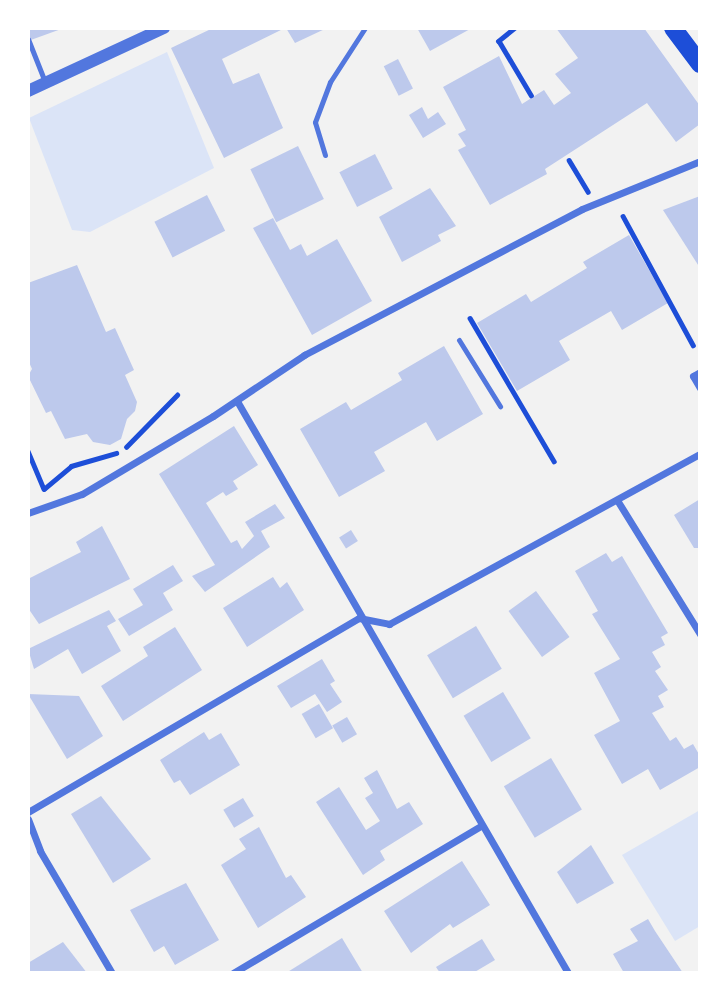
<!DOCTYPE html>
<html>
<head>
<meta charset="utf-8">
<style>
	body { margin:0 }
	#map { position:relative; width:728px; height:1001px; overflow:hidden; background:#f2f2f2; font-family:Ubuntu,sans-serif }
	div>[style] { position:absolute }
	.green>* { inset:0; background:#dbe4f7 }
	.building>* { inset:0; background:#bdc9ec; transform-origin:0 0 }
	.path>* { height:4.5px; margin:-2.25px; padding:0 2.25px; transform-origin:2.25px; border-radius:2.25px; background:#1d4ed8 }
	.service>* { height:5px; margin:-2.5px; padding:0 2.5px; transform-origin:2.5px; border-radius:2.5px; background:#5277de }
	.minor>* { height:7px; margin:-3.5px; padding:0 3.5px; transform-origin:3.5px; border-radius:3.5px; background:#5277de }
	.tertiary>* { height:12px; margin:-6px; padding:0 6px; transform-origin:6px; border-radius:6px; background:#5277de }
	.primary>* { height:18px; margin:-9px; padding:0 9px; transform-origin:9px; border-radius:9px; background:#1d4ed8 }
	span { translate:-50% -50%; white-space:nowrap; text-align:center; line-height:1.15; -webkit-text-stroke:5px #fff; paint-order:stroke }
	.frame { position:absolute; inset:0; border:30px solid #fff; pointer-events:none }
</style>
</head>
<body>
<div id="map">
	<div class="green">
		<div style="clip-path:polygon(167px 52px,214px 168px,90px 232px,72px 230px,29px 118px)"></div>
		<div style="clip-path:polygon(700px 810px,700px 926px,675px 941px,622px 855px)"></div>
	</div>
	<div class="building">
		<div style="clip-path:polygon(28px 28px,64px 28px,28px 41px)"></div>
		<div style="clip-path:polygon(213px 28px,285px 28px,222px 59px,233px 84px,259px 73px,283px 128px,224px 158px,171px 48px)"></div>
		<div style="clip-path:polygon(286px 28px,327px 28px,295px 43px)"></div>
		<div style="clip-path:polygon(417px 28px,472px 28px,430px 51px)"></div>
		<div style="clip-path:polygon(556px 28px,644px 28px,700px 106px,700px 124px,676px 142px,647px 103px,545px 169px,547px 174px,490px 205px,458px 150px,466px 146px,458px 134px,466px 130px,443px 87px,499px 56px,522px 104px,544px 90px,554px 105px,571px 93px,555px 74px,578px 58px)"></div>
		<div style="left:398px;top:59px;width:33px;height:16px;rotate:63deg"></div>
		<div style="clip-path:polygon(422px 107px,428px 119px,438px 112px,446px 124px,423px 138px,409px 115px)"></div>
		<div style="left:298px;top:146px;width:59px;height:53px;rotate:64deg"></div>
		<div style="left:375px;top:154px;width:39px;height:40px;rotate:63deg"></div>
		<div style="clip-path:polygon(430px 188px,456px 226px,438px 235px,441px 241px,402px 262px,379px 217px)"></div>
		<div style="left:207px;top:195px;width:40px;height:59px;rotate:63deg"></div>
		<div style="clip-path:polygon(700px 196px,700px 268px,663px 210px)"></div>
		<div style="clip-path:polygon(273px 218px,290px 250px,301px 244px,307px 256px,337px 239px,372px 301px,312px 335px,253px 228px)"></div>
		<div style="clip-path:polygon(629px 235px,668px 303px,622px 330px,611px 311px,559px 341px,570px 360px,517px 391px,477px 323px,526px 294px,531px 302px,587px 268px,583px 262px)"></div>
		<div style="clip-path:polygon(77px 265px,106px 332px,115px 328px,134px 370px,125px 375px,137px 402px,135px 411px,127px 419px,121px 439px,110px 445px,93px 442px,87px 434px,65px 439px,51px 411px,46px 413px,28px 376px,32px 369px,28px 360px,28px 283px)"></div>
		<div style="clip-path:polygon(444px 346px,483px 414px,437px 441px,426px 422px,374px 452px,385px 471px,339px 497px,300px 429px,346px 402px,351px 410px,402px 380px,398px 373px)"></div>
		<div style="clip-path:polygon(234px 426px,258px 465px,233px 481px,238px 489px,226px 496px,223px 492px,206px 503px,231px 543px,237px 540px,242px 549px,254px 536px,245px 522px,275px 504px,285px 518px,261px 531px,270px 547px,205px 592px,192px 576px,215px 565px,159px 474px)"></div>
		<div style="clip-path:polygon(700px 499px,700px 548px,694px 548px,674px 515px)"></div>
		<div style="clip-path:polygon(102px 526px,130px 579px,39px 624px,28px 608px,28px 579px,81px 552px,76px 542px)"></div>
		<div style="left:351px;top:530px;width:13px;height:14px;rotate:58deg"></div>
		<div style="clip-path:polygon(606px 553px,612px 562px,622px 556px,668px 633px,661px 637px,665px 645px,652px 652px,661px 667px,655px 671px,668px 690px,658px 696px,664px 707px,652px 713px,670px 741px,676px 737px,684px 749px,693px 744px,700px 756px,700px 767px,660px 790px,648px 769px,622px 784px,594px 735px,620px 721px,594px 673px,620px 659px,592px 614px,598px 611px,575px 571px)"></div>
		<div style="clip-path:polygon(173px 565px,183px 581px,163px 593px,173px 610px,129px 636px,118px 619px,143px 605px,133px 589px)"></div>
		<div style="clip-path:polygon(273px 577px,280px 588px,287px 582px,304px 610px,247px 647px,223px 608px)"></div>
		<div style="left:536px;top:591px;width:57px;height:34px;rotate:54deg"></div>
		<div style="clip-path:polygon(109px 610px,116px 621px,107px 626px,121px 651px,82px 674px,68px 649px,34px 669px,28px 649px)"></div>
		<div style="left:476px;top:626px;width:50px;height:57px;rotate:59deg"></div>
		<div style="clip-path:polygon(175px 627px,202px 670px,123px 721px,101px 686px,148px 656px,143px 647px)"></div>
		<div style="clip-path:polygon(322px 659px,335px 681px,330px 684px,342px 702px,327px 712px,315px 694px,291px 708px,277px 686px)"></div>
		<div style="left:503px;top:692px;width:54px;height:46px;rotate:59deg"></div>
		<div style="clip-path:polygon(28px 694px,79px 696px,103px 736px,67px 759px)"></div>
		<div style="left:319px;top:704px;width:28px;height:20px;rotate:60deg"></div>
		<div style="left:347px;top:717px;width:20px;height:17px;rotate:60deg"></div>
		<div style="clip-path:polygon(204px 732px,209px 740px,221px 733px,240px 765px,190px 795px,180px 780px,174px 783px,160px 760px)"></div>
		<div style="left:551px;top:758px;width:60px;height:55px;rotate:59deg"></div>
		<div style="clip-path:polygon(377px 770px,397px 809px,409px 802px,423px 824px,380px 851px,385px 860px,363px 875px,316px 802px,339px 787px,366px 830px,380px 821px,365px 798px,373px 793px,364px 778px)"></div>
		<div style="clip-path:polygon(101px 796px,151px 859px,113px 883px,71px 814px)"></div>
		<div style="left:243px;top:798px;width:21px;height:23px;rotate:59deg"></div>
		<div style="clip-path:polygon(259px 827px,286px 878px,291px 875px,306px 897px,258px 928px,221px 865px,246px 849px,239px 839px)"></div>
		<div style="clip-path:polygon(591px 845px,614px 883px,577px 904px,557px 872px)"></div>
		<div style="clip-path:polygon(462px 861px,490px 905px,453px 928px,450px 924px,411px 953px,384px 911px)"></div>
		<div style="clip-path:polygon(186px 883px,219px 940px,175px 965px,164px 946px,154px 952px,130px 910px)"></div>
		<div style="clip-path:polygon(648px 919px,655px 931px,683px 973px,624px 973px,613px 954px,638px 941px,630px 929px)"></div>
		<div style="clip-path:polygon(342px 938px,363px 973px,286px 973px)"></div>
		<div style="clip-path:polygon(482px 939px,495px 960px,473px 973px,440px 973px,436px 967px)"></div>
		<div style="clip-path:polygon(63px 942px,87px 973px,28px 973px,28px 963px)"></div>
	</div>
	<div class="path">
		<div style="left:515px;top:28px;width:21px;rotate:141deg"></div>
		<div style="left:499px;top:41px;width:63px;rotate:59.3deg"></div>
		<div style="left:569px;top:160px;width:37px;rotate:59deg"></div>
		<div style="left:623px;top:216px;width:147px;rotate:61.5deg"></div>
		<div style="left:470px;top:318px;width:166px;rotate:59.6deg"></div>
		<div style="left:126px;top:447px;width:73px;rotate:-45.6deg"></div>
		<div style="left:28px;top:451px;width:41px;rotate:67.2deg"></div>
		<div style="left:44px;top:489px;width:35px;rotate:-40deg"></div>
		<div style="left:71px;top:466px;width:47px;rotate:-16.1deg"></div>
	</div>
	<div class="service">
		<div style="left:28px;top:39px;width:46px;rotate:68.4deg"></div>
		<div style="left:325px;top:155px;width:34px;rotate:-107deg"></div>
		<div style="left:315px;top:122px;width:43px;rotate:-69.4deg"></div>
		<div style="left:330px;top:82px;width:64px;rotate:-57.1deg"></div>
		<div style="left:459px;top:340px;width:78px;rotate:58.2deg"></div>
	</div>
	<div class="minor">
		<div style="left:700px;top:372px;width:8px;rotate:150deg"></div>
		<div style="left:693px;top:376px;width:14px;rotate:60deg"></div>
		<div style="left:237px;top:401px;width:661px;rotate:59.94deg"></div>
		<div style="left:617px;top:500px;width:158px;rotate:58.2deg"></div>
		<div style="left:28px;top:513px;width:57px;rotate:-19.4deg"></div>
		<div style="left:82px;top:494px;width:152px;rotate:-30.8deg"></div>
		<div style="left:213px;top:416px;width:110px;rotate:-33.8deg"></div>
		<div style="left:304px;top:355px;width:314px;rotate:-27.7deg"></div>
		<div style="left:582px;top:209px;width:127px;rotate:-22.1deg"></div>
		<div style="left:359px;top:618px;width:31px;rotate:11deg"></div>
		<div style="left:389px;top:624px;width:354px;rotate:-28.7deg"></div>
		<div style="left:28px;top:812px;width:384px;rotate:-30.4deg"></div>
		<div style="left:28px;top:819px;width:34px;rotate:69deg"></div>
		<div style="left:40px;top:851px;width:142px;rotate:59.5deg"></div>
		<div style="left:233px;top:973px;width:288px;rotate:-30.7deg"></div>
	</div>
	<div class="tertiary">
		<div style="left:28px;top:91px;width:150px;rotate:-24.9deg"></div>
	</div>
	<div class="primary">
		<div style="left:673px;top:28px;width:45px;rotate:53.1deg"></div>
	</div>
	<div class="frame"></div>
</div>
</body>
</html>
